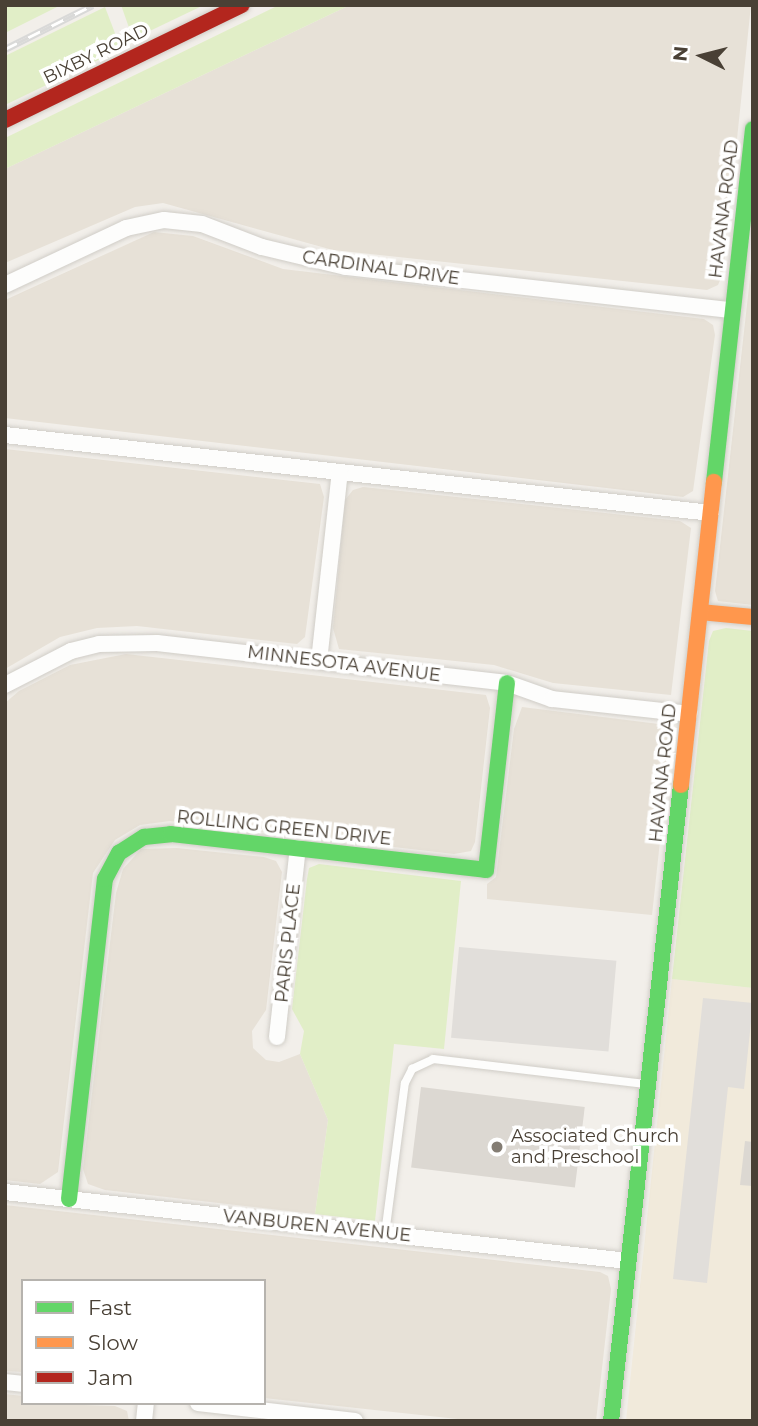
<!DOCTYPE html>
<html>
<head>
<meta charset="utf-8">
<style>
	body { margin:0 }
	#map { position:relative; width:758px; height:1426px; overflow:hidden; background:#f2efea; font-family:Montserrat,sans-serif }
	div>[style] { position:absolute }
	.residential>* { inset:0; background:#e7e1d7 }
	.education>* { inset:0; background:#f1eadb }
	.green>* { inset:0; background:#e1eec7 }
	.parking>* { inset:0; background:#e1deda; transform-origin:0 0 }
	.building>* { inset:0; background:#dcd8d2; transform-origin:0 0 }
	.roads { filter:drop-shadow(0 0 2px #d0cdc7) drop-shadow(0 0 2px #d0cdc7) }
	.lane>* { height:8px; margin:-4px; padding:0 4px; transform-origin:4px; border-radius:4px; background:#fdfdfc }
	.street>* { height:16px; margin:-8px; padding:0 8px; transform-origin:8px; border-radius:8px; background:#fdfdfc }
	.fast>* { height:16px; margin:-8px; padding:0 8px; transform-origin:8px; border-radius:8px; background:#63d668 }
	.slow>* { height:16px; margin:-8px; padding:0 8px; transform-origin:8px; border-radius:8px; background:#ff974d }
	.jam>* { height:16px; margin:-8px; padding:0 8px; transform-origin:8px; border-radius:8px; background:#b3261e }
	.rail>* { height:7px; margin-top:-3.5px; transform-origin:0; background:repeating-linear-gradient(90deg,#fff 0 13px,#d9d9d8 0 26px); box-sizing:border-box; border-block:2px solid #d9d9d8 }
	.dots>* { width:19px; height:19px; translate:-50% -50%; box-sizing:border-box; border:4px solid #fff; border-radius:50% }
	span { translate:-50% -50%; white-space:nowrap; text-align:center; line-height:1.15; -webkit-text-stroke:7px #fff; paint-order:stroke }
	.street-label { font-size:18px; color:#494035 }
	.poi-label { font-size:18px; color:#494035 }
	.left { translate:0 -50%; text-align:left }
	.frame { position:absolute; inset:0; border:7px solid #494035; pointer-events:none }
	.legend { position:absolute; left:21px; top:1279px; width:245px; height:126px; box-sizing:border-box; background:#fff; border:2px solid #b6b3ae; margin:0; padding:9px 12px; list-style:none; font-size:21px; color:#494035 }
	.legend li { display:flex; align-items:center; gap:14px; height:35px }
	.legend b { width:35px; border:2px solid #b6b3ae }
	.north { position:absolute; left:667px; top:21px; width:70px; height:70px; -webkit-text-stroke:5px #fff; paint-order:stroke; rotate:276deg; font-size:19px; font-weight:700; line-height:28px; text-align:center; color:#494035 }
	.north::after { content:''; display:block; margin:auto; width:24px; height:32px; background:#494035; clip-path:polygon(50% 0,100% 100%,50% 72%,0 100%) }
</style>
</head>
<body>
<div id="map">
	<div class="residential">
		<div style="clip-path:polygon(350px 5px,751px 5px,723px 273px,718px 285px,707px 290px,333px 250px,163px 203px,135px 207px,5px 263px,5px 169px)"></div>
		<div style="clip-path:polygon(154px 232px,193px 236px,283px 269px,704px 319px,713px 325px,715px 335px,693px 491px,683px 497px,5px 418px,5px 300px)"></div>
		<div style="clip-path:polygon(753px 251px,753px 605px,718px 601px,715px 591px)"></div>
		<div style="clip-path:polygon(5px 449px,320px 484px,324px 497px,305px 637px,297px 644px,137px 626px,97px 628px,60px 637px,5px 669px)"></div>
		<div style="clip-path:polygon(363px 487px,680px 521px,691px 528px,671px 695px,553px 683px,494px 665px,339px 649px,333px 628px,345px 500px,353px 490px)"></div>
		<div style="clip-path:polygon(126px 654px,486px 695px,490px 708px,475px 842px,471px 851px,454px 854px,170px 821px,140px 825px,115px 840px,93px 873px,58px 1172px,40px 1184px,5px 1180px,5px 703px,19px 691px,70px 665px)"></div>
		<div style="clip-path:polygon(522px 707px,659px 724px,667px 730px,671px 739px,652px 915px,487px 899px,487px 884px,496px 877px,514px 729px)"></div>
		<div style="clip-path:polygon(177px 848px,264px 857px,276px 861px,282px 872px,266px 1010px,252px 1031px,253px 1048px,266px 1060px,279px 1062px,300px 1054px,328px 1120px,315px 1214px,105px 1190px,88px 1184px,83px 1169px,116px 893px,123px 869px,141px 849px)"></div>
		<div style="clip-path:polygon(5px 1205px,600px 1272px,608px 1276px,611px 1289px,596px 1421px,476px 1421px,264px 1398px,264px 1281px,23px 1281px,23px 1372px,5px 1371px)"></div>
		<div style="clip-path:polygon(5px 1394px,23px 1396px,23px 1403px,115px 1406px,127px 1411px,129px 1421px,5px 1421px)"></div>
	</div>
	<div class="education">
		<div style="clip-path:polygon(672px 979px,753px 988px,753px 1421px,626px 1421px)"></div>
	</div>
	<div class="green">
		<div style="clip-path:polygon(5px 5px,61px 5px,5px 33px)"></div>
		<div style="clip-path:polygon(121px 5px,204px 5px,133px 39px)"></div>
		<div style="clip-path:polygon(279px 5px,350px 5px,5px 169px,5px 138px)"></div>
		<div style="clip-path:polygon(105px 7px,121px 49px,5px 105px,5px 56px)"></div>
		<div style="clip-path:polygon(726px 628px,753px 631px,753px 988px,672px 979px,709px 641px,713px 631px)"></div>
		<div style="clip-path:polygon(319px 864px,461px 881px,444px 1049px,394px 1044px,375px 1221px,315px 1214px,328px 1120px,300px 1054px,304px 1031px,292px 1009px,307px 879px,309px 868px)"></div>
	</div>
	<div class="parking">
		<div style="left:459px;top:947px;width:158px;height:91px;rotate:5deg"></div>
		<div style="clip-path:polygon(703px 998px,753px 1003px,744px 1089px,728px 1087px,707px 1283px,673px 1279px)"></div>
	</div>
	<div class="building">
		<div style="left:421px;top:1087px;width:165px;height:81px;rotate:7deg"></div>
		<div style="clip-path:polygon(745px 1141px,753px 1142px,753px 1186px,740px 1185px)"></div>
	</div>
	<div class="roads">
		<div class="lane">
			<div style="left:385px;top:1234px;width:152px;rotate:-82.5deg"></div>
			<div style="left:405px;top:1083px;width:16px;rotate:-63deg"></div>
			<div style="left:412px;top:1069px;width:23px;rotate:-25deg"></div>
			<div style="left:433px;top:1059px;width:214px;rotate:6.7deg"></div>
		</div>
		<div class="street">
			<div style="left:5px;top:285px;width:134px;rotate:-25.2deg"></div>
			<div style="left:126px;top:228px;width:39px;rotate:-12deg"></div>
			<div style="left:164px;top:220px;width:38px;rotate:6deg"></div>
			<div style="left:202px;top:224px;width:64px;rotate:21deg"></div>
			<div style="left:262px;top:247px;width:86px;rotate:13.4deg"></div>
			<div style="left:346px;top:267px;width:388px;rotate:6.4deg"></div>
			<div style="left:5px;top:435px;width:710px;rotate:6.3deg"></div>
			<div style="left:319px;top:661px;width:190px;rotate:-83.7deg"></div>
			<div style="left:5px;top:685px;width:74px;rotate:-27.3deg"></div>
			<div style="left:71px;top:651px;width:29px;rotate:-14deg"></div>
			<div style="left:99px;top:644px;width:58px;rotate:-1deg"></div>
			<div style="left:157px;top:643px;width:352px;rotate:6.5deg"></div>
			<div style="left:507px;top:683px;width:48px;rotate:19.6deg"></div>
			<div style="left:552px;top:699px;width:138px;rotate:6.2deg"></div>
			<div style="left:277px;top:1037px;width:190px;rotate:-83.7deg"></div>
			<div style="left:5px;top:1192px;width:627px;rotate:6.32deg"></div>
			<div style="left:5px;top:1382px;width:18px;rotate:6deg"></div>
			<div style="left:198px;top:1403px;width:158px;rotate:6.5deg"></div>
			<div style="left:144px;top:1421px;width:18px;rotate:-84deg"></div>
		</div>
		<div class="fast">
			<div style="left:714px;top:482px;width:355px;rotate:-83.7deg"></div>
			<div style="left:69px;top:1199px;width:322px;rotate:-83.6deg"></div>
			<div style="left:105px;top:879px;width:30px;rotate:-62deg"></div>
			<div style="left:119px;top:853px;width:30px;rotate:-33deg"></div>
			<div style="left:144px;top:837px;width:27px;rotate:-6deg"></div>
			<div style="left:171px;top:834px;width:317px;rotate:6.5deg"></div>
			<div style="left:486px;top:870px;width:188px;rotate:-83.6deg"></div>
			<div style="left:611px;top:1421px;width:640px;rotate:-83.72deg"></div>
		</div>
		<div class="slow">
			<div style="left:700px;top:612px;width:53px;rotate:5.4deg"></div>
			<div style="left:681px;top:785px;width:305px;rotate:-83.8deg"></div>
		</div>
		<div class="jam">
			<div style="left:5px;top:120px;width:263px;rotate:-25.9deg"></div>
		</div>
	</div>
	<div class="rail">
		<div style="left:5px;top:49px;width:98px;rotate:-26.6deg"></div>
	</div>
	<div class="dots">
		<div style="left:497px;top:1147px;background:#847d74"></div>
	</div>
	<div class="street-label">
		<span style="left:96px;top:54px;rotate:-26deg">BIXBY ROAD</span>
		<span style="left:724px;top:209px;rotate:-83deg">HAVANA ROAD</span>
		<span style="left:381px;top:268px;rotate:8deg">CARDINAL DRIVE</span>
		<span style="left:344px;top:664px;rotate:7deg">MINNESOTA AVENUE</span>
		<span style="left:663px;top:773px;rotate:-84deg">HAVANA ROAD</span>
		<span style="left:284px;top:828px;rotate:6deg">ROLLING GREEN DRIVE</span>
		<span style="left:288px;top:943px;rotate:-84deg">PARIS PLACE</span>
		<span style="left:317px;top:1226px;rotate:6deg">VANBUREN AVENUE</span>
	</div>
	<div class="poi-label">
		<span class="left" style="left:511px;top:1147px">Associated Church<br>and Preschool</span>
	</div>
	<div class="frame"></div>
	<ul class="legend">
	<li><b style="height:9px;background:#63d668"></b>Fast</li>
	<li><b style="height:9px;background:#ff974d"></b>Slow</li>
	<li><b style="height:9px;background:#b3261e"></b>Jam</li>
	</ul>
	<div class="north">N</div>
</div>
</body>
</html>
